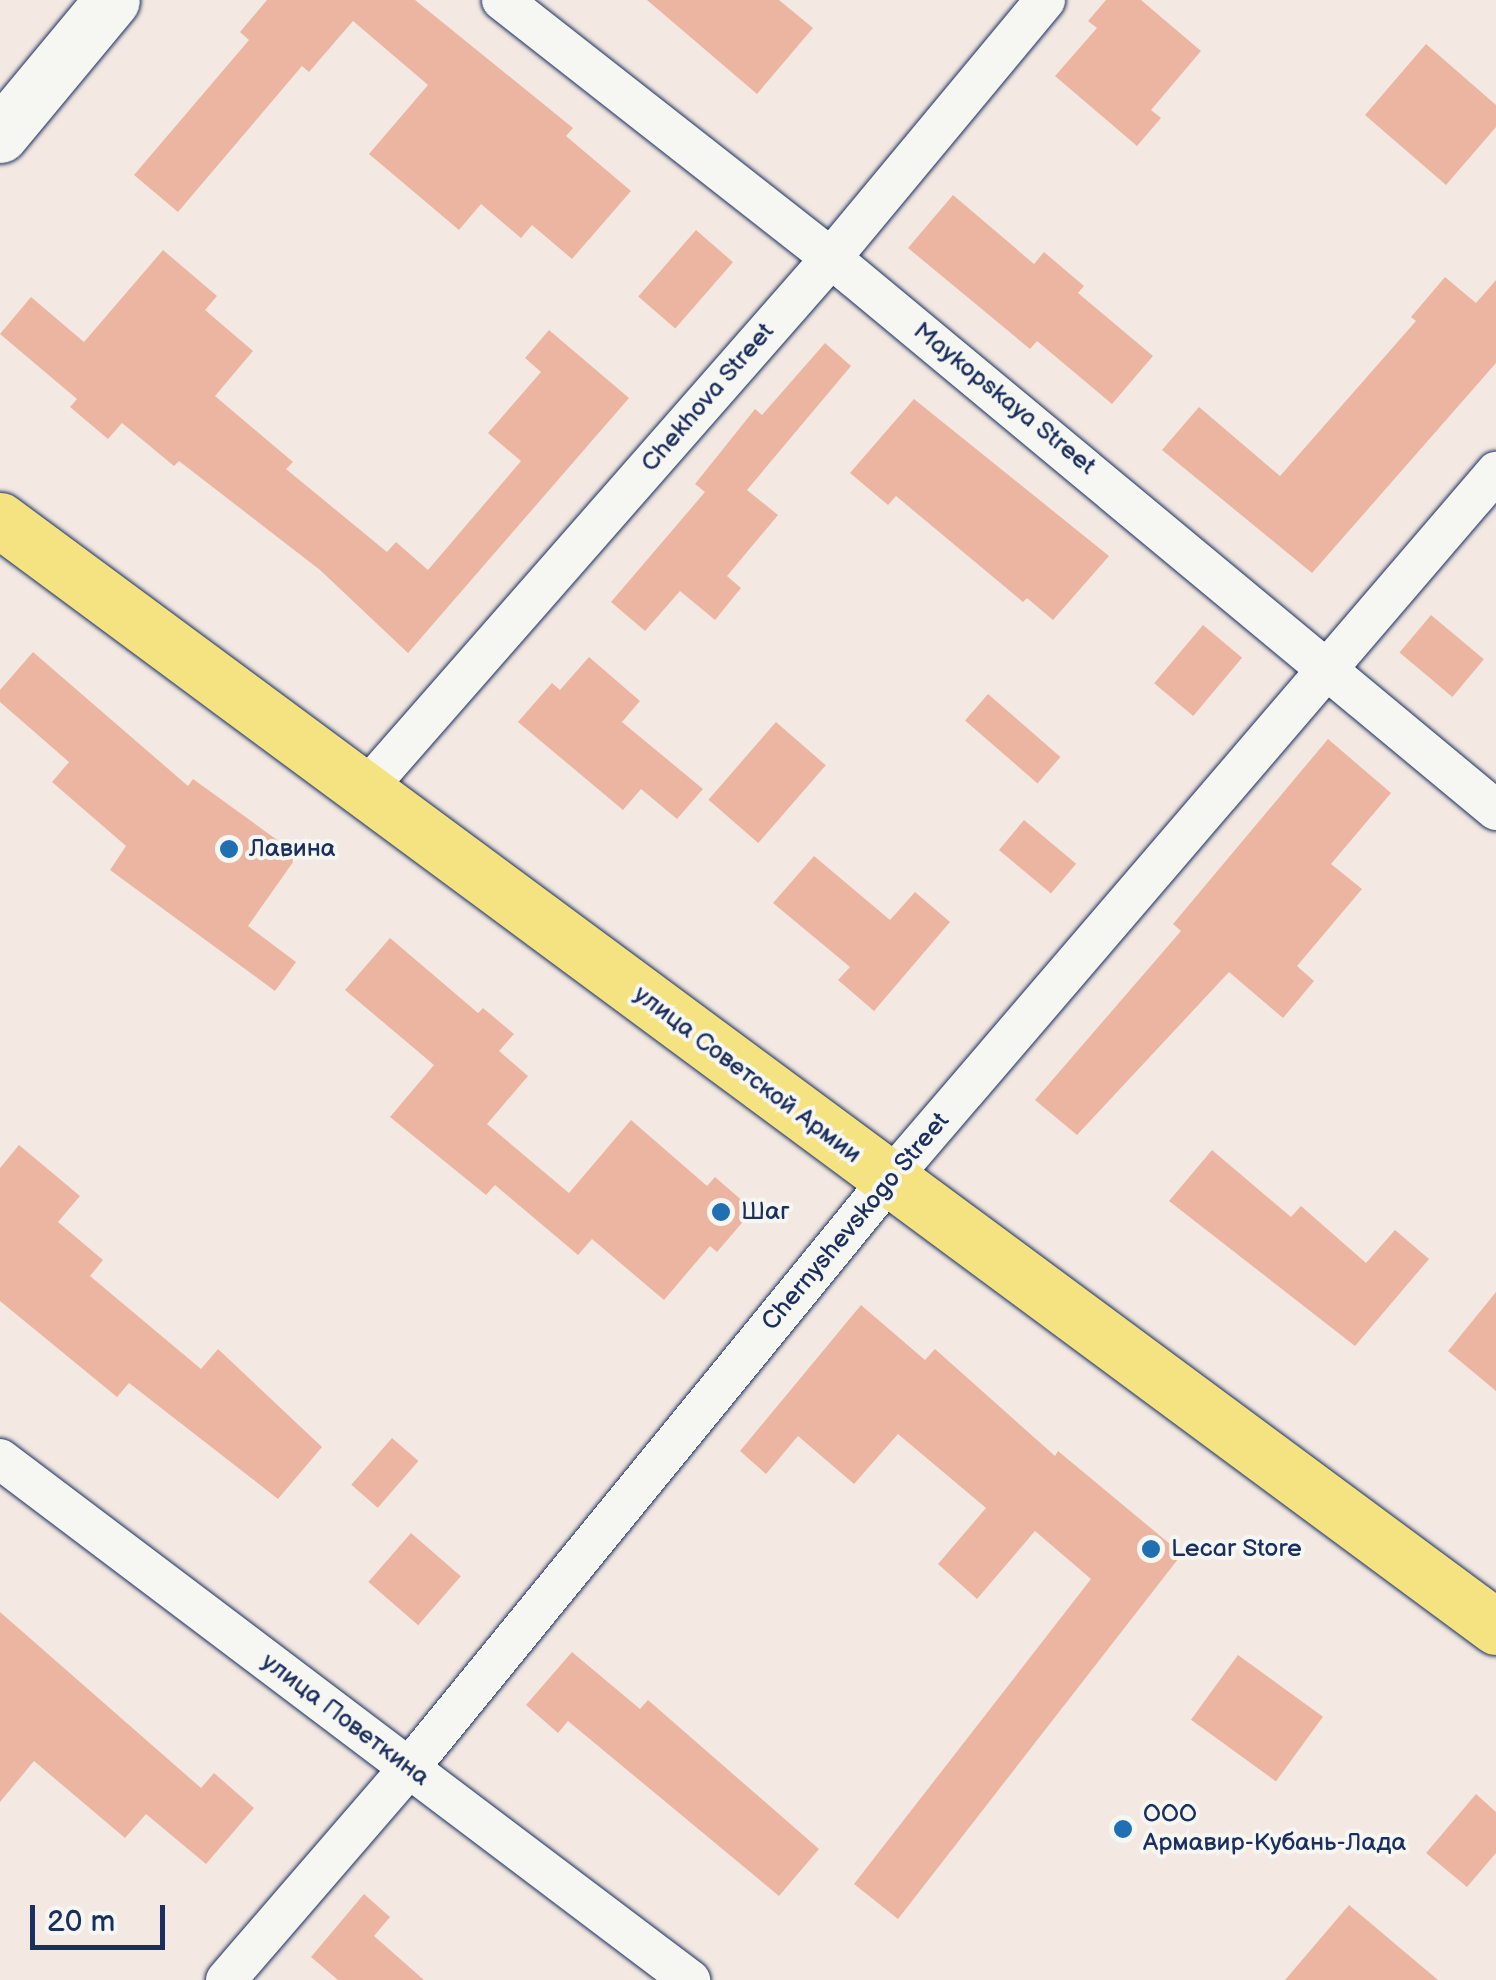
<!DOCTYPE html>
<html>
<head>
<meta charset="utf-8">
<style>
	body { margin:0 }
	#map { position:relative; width:1496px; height:1980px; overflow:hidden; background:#f4e9e2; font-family:"Balsamiq Sans",sans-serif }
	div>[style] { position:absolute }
	.building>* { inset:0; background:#ecb5a1; transform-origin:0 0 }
	.roads { filter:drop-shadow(0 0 2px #1b2f5e) drop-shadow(0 0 2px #1b2f5e) }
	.street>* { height:40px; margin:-20px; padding:0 20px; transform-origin:20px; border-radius:20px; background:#f6f6f2 }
	.secondary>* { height:55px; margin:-27.5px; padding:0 27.5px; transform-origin:27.5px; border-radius:27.5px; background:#f6f6f2 }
	.primary>* { height:55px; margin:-27.5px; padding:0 27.5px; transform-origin:27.5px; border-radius:27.5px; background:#f5e382 }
	.dots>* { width:28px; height:28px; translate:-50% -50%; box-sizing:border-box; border:5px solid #f6f6f2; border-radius:50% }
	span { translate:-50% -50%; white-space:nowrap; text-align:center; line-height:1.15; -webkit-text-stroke:8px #f6f6f2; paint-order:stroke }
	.street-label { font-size:25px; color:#1b2f5e }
	.poi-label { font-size:25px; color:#1b2f5e }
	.left { translate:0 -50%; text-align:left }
	.scale { position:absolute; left:30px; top:1905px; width:135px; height:45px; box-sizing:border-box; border:5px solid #1b2f5e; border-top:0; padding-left:12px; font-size:30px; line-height:35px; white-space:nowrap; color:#1b2f5e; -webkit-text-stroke:8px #f6f6f2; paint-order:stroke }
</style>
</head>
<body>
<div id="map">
	<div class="building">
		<div style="clip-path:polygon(267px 0,415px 0,573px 128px,566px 136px,631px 191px,572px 259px,532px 225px,521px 238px,481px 204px,459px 230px,369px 154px,428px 85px,353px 21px,309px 72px,302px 66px,178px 212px,134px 175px,249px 40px,240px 32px)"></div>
		<div style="clip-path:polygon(647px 0,779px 0,813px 28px,757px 94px)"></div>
		<div style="clip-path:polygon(1106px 0,1141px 0,1201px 51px,1151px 110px,1161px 118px,1137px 146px,1055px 76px,1097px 28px,1088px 21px)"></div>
		<div style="clip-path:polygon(1426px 44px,1496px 105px,1496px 127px,1446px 185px,1365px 115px)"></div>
		<div style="clip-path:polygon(953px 195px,1034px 264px,1044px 252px,1084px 286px,1078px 293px,1153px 356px,1112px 404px,1037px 341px,1030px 349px,908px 248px)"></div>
		<div style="left:696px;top:230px;width:49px;height:88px;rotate:41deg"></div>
		<div style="clip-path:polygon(163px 250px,217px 296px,205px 310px,253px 351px,215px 396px,293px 462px,286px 469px,387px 552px,396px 542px,428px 570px,521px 461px,488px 433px,541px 372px,525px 358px,549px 330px,629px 398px,408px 653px,320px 570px,179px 461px,174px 466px,122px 423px,108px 439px,70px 407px,77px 399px,0 334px,31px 297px,84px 342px)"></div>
		<div style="clip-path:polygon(1445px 277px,1476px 303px,1496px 280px,1496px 363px,1312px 573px,1162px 450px,1199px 407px,1280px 476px,1416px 321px,1411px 317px)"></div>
		<div style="clip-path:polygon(825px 343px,851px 366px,747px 490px,778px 515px,727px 576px,741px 588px,715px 620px,680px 591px,645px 631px,611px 602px,705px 492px,695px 484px,755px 409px,762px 415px)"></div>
		<div style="clip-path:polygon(914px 399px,1109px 556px,1053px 620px,1027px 598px,1023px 602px,896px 496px,888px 505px,850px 473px)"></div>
		<div style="left:1431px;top:615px;width:69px;height:49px;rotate:40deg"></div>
		<div style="left:1203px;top:625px;width:51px;height:76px;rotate:40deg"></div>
		<div style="clip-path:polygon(33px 652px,188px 786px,193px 779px,298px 855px,248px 926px,296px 962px,275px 991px,110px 870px,126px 846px,52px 782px,69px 762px,0 702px,0 690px)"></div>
		<div style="clip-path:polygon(589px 657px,640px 701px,622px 722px,703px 789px,677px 819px,641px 789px,623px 810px,518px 722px,552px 683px,560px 690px)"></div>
		<div style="left:988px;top:694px;width:96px;height:35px;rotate:41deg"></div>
		<div style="left:776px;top:722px;width:66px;height:103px;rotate:41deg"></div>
		<div style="clip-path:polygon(1328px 739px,1391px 793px,1331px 864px,1362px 889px,1297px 966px,1314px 981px,1283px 1018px,1229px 972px,1077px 1135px,1035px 1100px,1181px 931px,1173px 924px)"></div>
		<div style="left:1024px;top:820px;width:68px;height:39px;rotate:40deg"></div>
		<div style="clip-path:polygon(814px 856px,890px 920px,915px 892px,950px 922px,874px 1011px,838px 980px,850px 967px,773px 903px)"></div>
		<div style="clip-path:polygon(390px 938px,478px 1013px,483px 1008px,514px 1034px,499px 1051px,528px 1076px,487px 1124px,569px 1193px,631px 1120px,707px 1186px,715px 1177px,753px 1210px,717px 1252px,710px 1246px,664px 1300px,592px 1239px,578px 1255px,495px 1185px,486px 1195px,390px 1117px,434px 1065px,345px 990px)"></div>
		<div style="clip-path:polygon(19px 1145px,80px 1196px,58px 1222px,103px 1260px,90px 1276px,201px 1369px,218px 1349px,322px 1447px,278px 1499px,129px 1383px,117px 1397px,0 1301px,0 1168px)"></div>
		<div style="clip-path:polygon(1212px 1150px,1291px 1217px,1301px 1206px,1366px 1263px,1395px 1230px,1429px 1259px,1355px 1346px,1169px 1201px)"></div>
		<div style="clip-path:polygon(1496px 1292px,1496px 1391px,1448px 1351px)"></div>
		<div style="clip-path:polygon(861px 1305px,925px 1360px,935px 1349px,1055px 1456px,1058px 1451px,1182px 1554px,898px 1919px,854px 1884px,1091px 1579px,1035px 1531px,977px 1599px,938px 1564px,986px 1508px,898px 1434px,854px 1484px,798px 1436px,766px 1474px,740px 1451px)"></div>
		<div style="left:392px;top:1438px;width:35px;height:62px;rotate:41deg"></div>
		<div style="left:411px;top:1533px;width:66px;height:65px;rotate:41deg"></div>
		<div style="clip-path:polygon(0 1612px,201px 1788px,214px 1773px,254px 1808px,206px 1864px,146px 1814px,125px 1838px,34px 1761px,0 1802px)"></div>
		<div style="clip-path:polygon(572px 1652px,640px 1709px,648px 1700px,819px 1849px,779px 1896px,568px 1721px,558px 1733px,526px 1705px)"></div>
		<div style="left:1238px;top:1655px;width:105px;height:80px;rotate:36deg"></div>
		<div style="clip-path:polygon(1476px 1794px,1496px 1812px,1496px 1853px,1467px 1887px,1426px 1853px)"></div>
		<div style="clip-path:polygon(364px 1894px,390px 1917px,374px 1936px,424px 1980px,338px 1980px,311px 1957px)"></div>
		<div style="clip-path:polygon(1349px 1905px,1438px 1980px,1285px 1980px)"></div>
	</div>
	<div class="roads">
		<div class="street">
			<div style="left:502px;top:0;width:418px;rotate:38.1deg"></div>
			<div style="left:831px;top:258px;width:864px;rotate:39.7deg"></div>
			<div style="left:365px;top:790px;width:707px;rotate:-48.78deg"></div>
			<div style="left:831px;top:258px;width:335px;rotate:-50.3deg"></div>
			<div style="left:0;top:1459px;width:865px;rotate:37.06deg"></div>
			<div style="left:226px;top:1980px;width:280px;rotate:-49.2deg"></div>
			<div style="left:409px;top:1768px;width:759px;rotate:-50.77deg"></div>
			<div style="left:889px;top:1180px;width:933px;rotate:-49.39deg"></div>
		</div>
		<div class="secondary">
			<div style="left:0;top:135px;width:175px;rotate:-50.3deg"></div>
		</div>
		<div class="primary">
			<div style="left:0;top:520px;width:1861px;rotate:36.5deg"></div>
		</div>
	</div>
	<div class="dots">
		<div style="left:229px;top:849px;background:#1f6fb2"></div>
		<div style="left:721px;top:1212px;background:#1f6fb2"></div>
		<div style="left:1151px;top:1549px;background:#1f6fb2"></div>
		<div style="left:1123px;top:1829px;background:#1f6fb2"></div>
	</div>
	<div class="street-label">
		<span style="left:708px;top:398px;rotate:-49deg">Chekhova Street</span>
		<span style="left:1004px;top:399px;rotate:39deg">Maykopskaya Street</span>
		<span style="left:747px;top:1075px;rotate:37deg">улица Советской Армии</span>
		<span style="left:856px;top:1222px;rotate:-50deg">Chernyshevskogo Street</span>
		<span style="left:345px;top:1720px;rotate:37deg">улица Поветкина</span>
	</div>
	<div class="poi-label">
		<span class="left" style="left:249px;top:849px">Лавина</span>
		<span class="left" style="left:741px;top:1212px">Шаг</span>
		<span class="left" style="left:1171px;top:1549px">Lecar Store</span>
		<span class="left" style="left:1143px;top:1829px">ООО<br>Армавир-Кубань-Лада</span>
	</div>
	<div class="scale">20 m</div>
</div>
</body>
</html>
